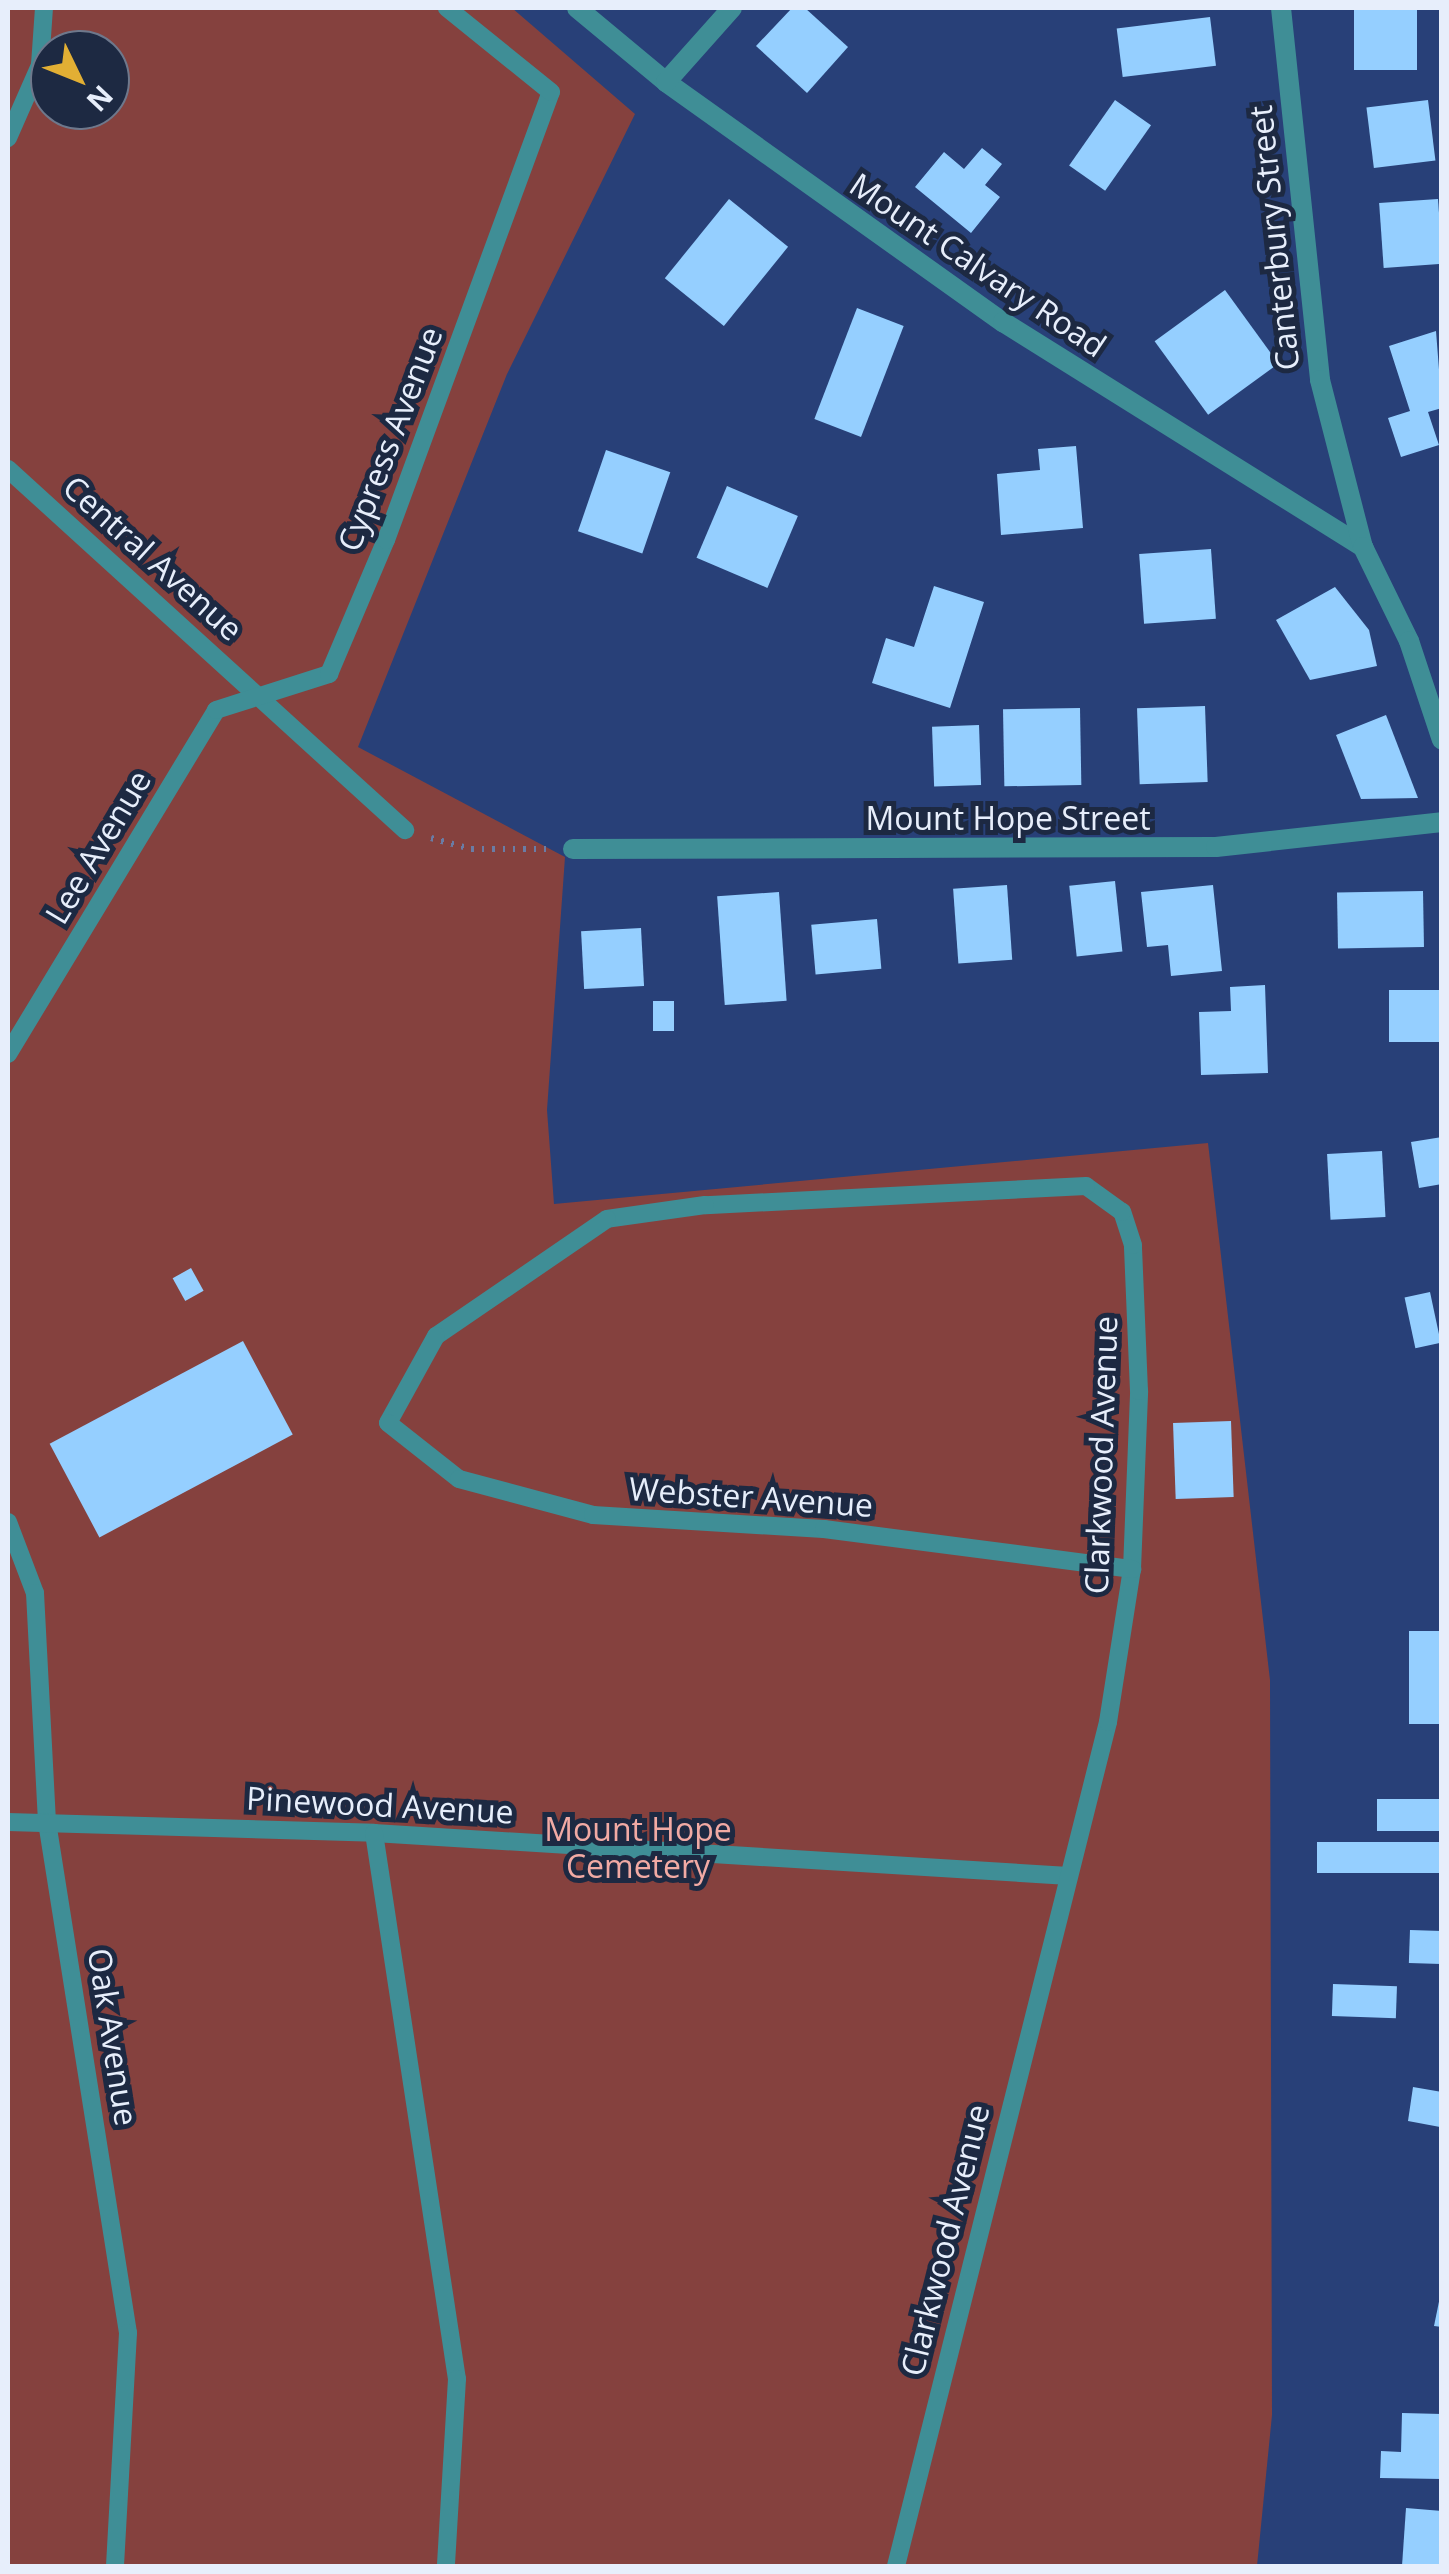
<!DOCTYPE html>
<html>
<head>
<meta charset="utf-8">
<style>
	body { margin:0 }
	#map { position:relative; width:1449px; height:2574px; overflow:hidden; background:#284078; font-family:"Open Sans",sans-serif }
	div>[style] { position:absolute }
	.green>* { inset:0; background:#85413e }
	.building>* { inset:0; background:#95cfff; transform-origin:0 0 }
	.path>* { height:6px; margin-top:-3px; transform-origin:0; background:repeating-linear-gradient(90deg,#6a7ca5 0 2.5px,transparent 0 10.5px) }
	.service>* { height:18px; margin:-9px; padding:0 9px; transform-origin:9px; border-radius:9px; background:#3f8e96 }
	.minor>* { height:20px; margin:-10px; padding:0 10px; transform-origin:10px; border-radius:10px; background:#3f8e96 }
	span { translate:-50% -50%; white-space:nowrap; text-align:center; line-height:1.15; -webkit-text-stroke:10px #1d2942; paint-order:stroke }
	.street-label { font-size:32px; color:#e7eefb }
	.park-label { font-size:32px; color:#f1aaa4 }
	.frame { position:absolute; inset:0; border:10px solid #e7eefb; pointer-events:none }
	.north { position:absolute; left:30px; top:30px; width:100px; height:100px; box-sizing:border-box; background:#1d2942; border:2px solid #6e788c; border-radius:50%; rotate:133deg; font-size:28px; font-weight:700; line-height:40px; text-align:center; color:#e7eefb }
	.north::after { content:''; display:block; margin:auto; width:35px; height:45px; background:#e2af34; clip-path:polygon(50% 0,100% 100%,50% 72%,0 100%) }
</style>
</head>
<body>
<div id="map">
	<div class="green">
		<div style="clip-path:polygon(evenodd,8px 8px,512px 8px,635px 114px,507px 374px,358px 747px,565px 857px,547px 1110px,554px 1204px,1208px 1143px,1270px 1680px,1272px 2415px,1257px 2566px,8px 2566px,8px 8px,50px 50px,110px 50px,110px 110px,50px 110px,50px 50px)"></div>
	</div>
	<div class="building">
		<div style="clip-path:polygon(792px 8px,805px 8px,848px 47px,807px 93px,756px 46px)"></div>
		<div style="left:1354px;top:8px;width:63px;height:62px"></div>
		<div style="left:1210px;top:17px;width:49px;height:94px;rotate:83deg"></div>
		<div style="left:1115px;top:100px;width:44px;height:80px;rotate:35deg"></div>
		<div style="left:1428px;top:100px;width:61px;height:62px;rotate:83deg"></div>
		<div style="clip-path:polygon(982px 148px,1002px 164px,985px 185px,1000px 197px,971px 233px,915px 187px,944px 152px,964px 169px)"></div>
		<div style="left:729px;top:199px;width:76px;height:102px;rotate:39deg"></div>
		<div style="left:1438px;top:199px;width:65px;height:59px;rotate:86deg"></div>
		<div style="left:1225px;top:290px;width:91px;height:87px;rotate:54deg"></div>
		<div style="left:857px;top:308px;width:50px;height:119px;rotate:21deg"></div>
		<div style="clip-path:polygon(1436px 331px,1442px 408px,1428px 412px,1439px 445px,1401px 457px,1388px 418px,1410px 411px,1389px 346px)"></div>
		<div style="clip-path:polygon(1076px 446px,1083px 528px,1001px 535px,997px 474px,1040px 470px,1038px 449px)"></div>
		<div style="left:606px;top:450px;width:68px;height:86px;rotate:19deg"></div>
		<div style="left:727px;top:486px;width:77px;height:78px;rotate:23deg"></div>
		<div style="left:1211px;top:549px;width:70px;height:72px;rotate:86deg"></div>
		<div style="clip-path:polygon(934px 586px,984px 602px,950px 708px,872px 683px,886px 638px,914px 647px)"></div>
		<div style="clip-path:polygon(1335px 587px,1369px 630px,1377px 666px,1310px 680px,1276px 620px)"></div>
		<div style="left:1205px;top:706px;width:76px;height:68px;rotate:88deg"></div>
		<div style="left:1080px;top:708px;width:77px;height:77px;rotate:89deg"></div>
		<div style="clip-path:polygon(1386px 715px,1418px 798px,1361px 799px,1336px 735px)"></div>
		<div style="left:979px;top:725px;width:60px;height:47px;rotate:88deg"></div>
		<div style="left:1115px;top:881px;width:71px;height:46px;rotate:84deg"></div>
		<div style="left:1007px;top:885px;width:75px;height:54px;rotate:86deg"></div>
		<div style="clip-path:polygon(1213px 885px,1222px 971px,1171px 976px,1168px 945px,1147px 947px,1141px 892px)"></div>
		<div style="left:1423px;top:891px;width:56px;height:86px;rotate:89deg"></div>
		<div style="left:779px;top:892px;width:109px;height:62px;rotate:86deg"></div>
		<div style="left:877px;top:919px;width:50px;height:66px;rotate:85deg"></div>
		<div style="left:641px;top:928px;width:58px;height:60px;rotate:87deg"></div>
		<div style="clip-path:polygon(1265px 985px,1268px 1073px,1201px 1075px,1199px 1012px,1231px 1011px,1230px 987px)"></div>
		<div style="left:1442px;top:990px;width:52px;height:53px;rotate:90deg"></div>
		<div style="left:653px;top:1001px;width:21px;height:30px"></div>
		<div style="clip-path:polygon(1442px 1137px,1442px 1184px,1419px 1188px,1411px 1142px)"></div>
		<div style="left:1382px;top:1151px;width:66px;height:55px;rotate:87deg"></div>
		<div style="left:191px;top:1268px;width:26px;height:21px;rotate:61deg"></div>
		<div style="left:1430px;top:1292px;width:52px;height:26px;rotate:78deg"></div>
		<div style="left:243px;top:1341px;width:106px;height:219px;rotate:62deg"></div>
		<div style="left:1231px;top:1421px;width:76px;height:58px;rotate:88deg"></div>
		<div style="left:1442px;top:1631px;width:93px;height:33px;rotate:90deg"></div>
		<div style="left:1442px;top:1799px;width:32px;height:65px;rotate:90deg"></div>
		<div style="left:1442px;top:1842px;width:31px;height:125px;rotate:90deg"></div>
		<div style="left:1410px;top:1930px;width:32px;height:33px;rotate:2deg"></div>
		<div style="left:1333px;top:1984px;width:64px;height:32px;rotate:2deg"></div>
		<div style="clip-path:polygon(1413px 2087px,1442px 2092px,1440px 2127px,1408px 2121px)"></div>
		<div style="clip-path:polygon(1442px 2287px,1442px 2327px,1434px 2326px)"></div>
		<div style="clip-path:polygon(1402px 2413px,1442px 2414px,1442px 2479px,1380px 2478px,1381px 2451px,1401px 2452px)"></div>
		<div style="clip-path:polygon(1406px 2508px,1442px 2511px,1442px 2566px,1402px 2566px)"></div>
	</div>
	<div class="path">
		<div style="left:431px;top:838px;width:41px;rotate:15.4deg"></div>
		<div style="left:471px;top:849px;width:75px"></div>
	</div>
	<div class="service">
		<div style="left:8px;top:138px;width:80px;rotate:-66.3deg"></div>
		<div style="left:40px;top:65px;width:57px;rotate:-86deg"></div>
		<div style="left:8px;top:469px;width:537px;rotate:42.28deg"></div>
		<div style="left:8px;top:1054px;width:402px;rotate:-58.8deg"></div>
		<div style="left:216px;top:710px;width:119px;rotate:-17.7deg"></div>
		<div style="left:329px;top:674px;width:146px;rotate:-67deg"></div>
		<div style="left:386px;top:540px;width:477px;rotate:-69.8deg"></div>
		<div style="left:551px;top:92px;width:134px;rotate:-141.1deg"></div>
		<div style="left:8px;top:1522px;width:76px;rotate:69.2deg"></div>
		<div style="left:35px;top:1593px;width:229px;rotate:87deg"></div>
		<div style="left:47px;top:1822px;width:517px;rotate:80.99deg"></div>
		<div style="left:128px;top:2333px;width:233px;rotate:93.2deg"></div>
		<div style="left:8px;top:1822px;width:366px;rotate:1.7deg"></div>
		<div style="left:374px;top:1833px;width:696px;rotate:3.54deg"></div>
		<div style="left:374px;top:1833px;width:552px;rotate:81.36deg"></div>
		<div style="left:457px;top:2379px;width:187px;rotate:93.4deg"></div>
		<div style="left:896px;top:2566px;width:870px;rotate:-75.9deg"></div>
		<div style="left:1108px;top:1722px;width:155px;rotate:-81.1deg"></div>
		<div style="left:1132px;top:1569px;width:178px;rotate:-87.7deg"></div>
		<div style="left:1139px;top:1391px;width:146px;rotate:-92.4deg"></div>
		<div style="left:1133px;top:1245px;width:35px;rotate:-108deg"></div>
		<div style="left:1122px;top:1212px;width:44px;rotate:-144.2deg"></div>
		<div style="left:1086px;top:1186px;width:381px;rotate:177.1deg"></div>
		<div style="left:705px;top:1205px;width:99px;rotate:171.9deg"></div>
		<div style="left:607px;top:1219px;width:207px;rotate:145.6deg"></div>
		<div style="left:436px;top:1336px;width:99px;rotate:118.9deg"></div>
		<div style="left:388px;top:1423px;width:90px;rotate:38.3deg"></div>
		<div style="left:459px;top:1479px;width:139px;rotate:15deg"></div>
		<div style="left:593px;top:1515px;width:231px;rotate:3.5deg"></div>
		<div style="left:824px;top:1529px;width:311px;rotate:7.4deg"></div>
	</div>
	<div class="minor">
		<div style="left:577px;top:8px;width:116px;rotate:39.7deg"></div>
		<div style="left:666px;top:82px;width:414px;rotate:35.5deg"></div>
		<div style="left:1003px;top:322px;width:425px;rotate:32deg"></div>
		<div style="left:1281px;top:8px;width:374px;rotate:84deg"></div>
		<div style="left:1320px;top:380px;width:172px;rotate:75.6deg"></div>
		<div style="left:1363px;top:547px;width:105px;rotate:63.9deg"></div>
		<div style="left:1409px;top:641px;width:104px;rotate:71.6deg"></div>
		<div style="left:666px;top:82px;width:99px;rotate:-48.3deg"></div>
		<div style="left:573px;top:849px;width:643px;rotate:-0.18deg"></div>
		<div style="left:1216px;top:847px;width:227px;rotate:-6.3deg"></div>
	</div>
	<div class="street-label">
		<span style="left:1274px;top:238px;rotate:-96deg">Canterbury Street</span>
		<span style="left:978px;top:265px;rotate:34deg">Mount Calvary Road</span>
		<span style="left:390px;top:439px;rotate:-69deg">Cypress Avenue</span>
		<span style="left:153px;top:558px;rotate:42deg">Central Avenue</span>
		<span style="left:1008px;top:818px">Mount Hope Street</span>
		<span style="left:98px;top:847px;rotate:-59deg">Lee Avenue</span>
		<span style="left:1101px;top:1455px;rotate:-88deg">Clarkwood Avenue</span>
		<span style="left:751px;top:1497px;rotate:4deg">Webster Avenue</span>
		<span style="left:380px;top:1805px;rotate:3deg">Pinewood Avenue</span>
		<span style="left:113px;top:2037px;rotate:81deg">Oak Avenue</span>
		<span style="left:945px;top:2240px;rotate:-76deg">Clarkwood Avenue</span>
	</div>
	<div class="park-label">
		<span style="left:638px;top:1848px">Mount Hope<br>Cemetery</span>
	</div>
	<div class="frame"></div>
	<div class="north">N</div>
</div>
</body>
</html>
